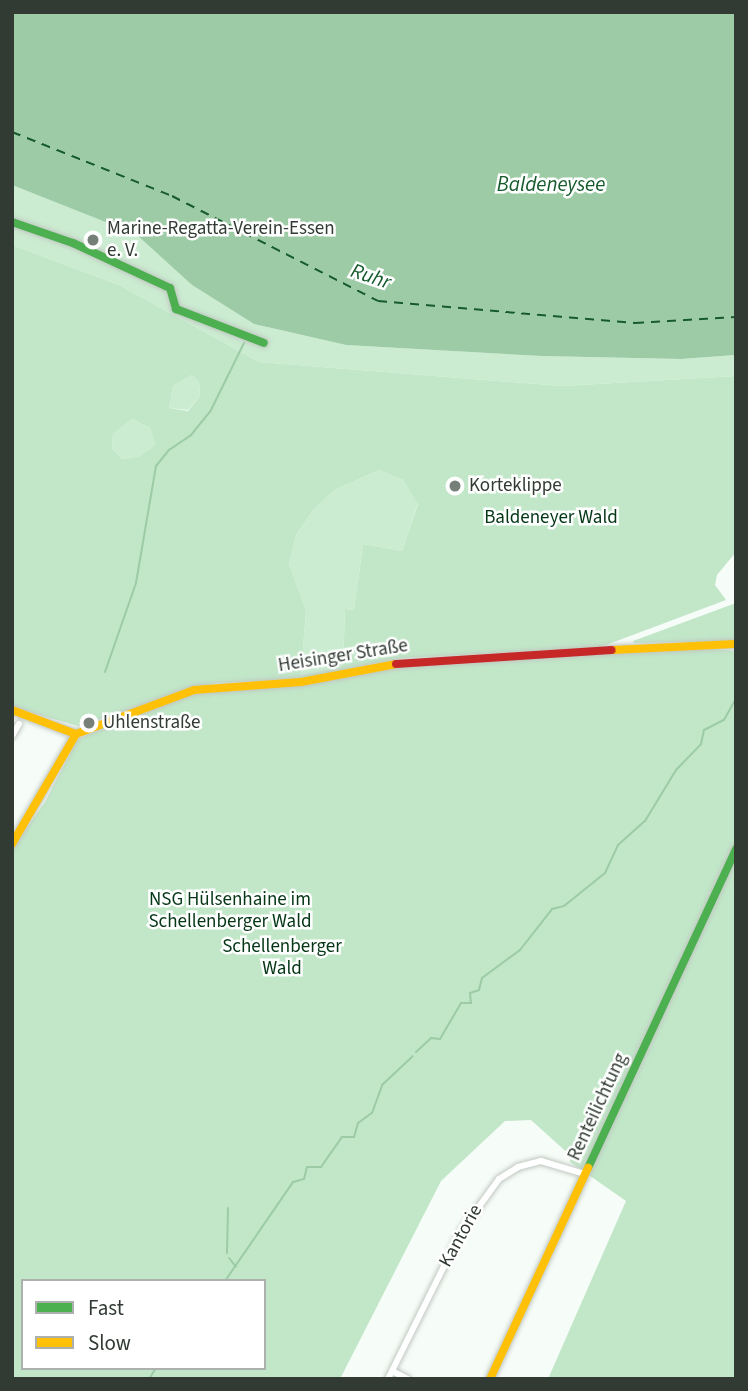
<!DOCTYPE html>
<html>
<head>
<meta charset="utf-8">
<style>
	body { margin:0 }
	#map { position:relative; width:748px; height:1391px; overflow:hidden; background:#f6fcf7; font-family:"Source Sans 3",sans-serif }
	div>[style] { position:absolute }
	.green>* { inset:0; background:#cbecd1 }
	.forest>* { inset:0; background:#c1e7c8 }
	.water>* { inset:0; background:#9dcba6 }
	.stream>* { height:2px; margin:-1px; padding:0 1px; transform-origin:1px; border-radius:1px; background:#9dcba6 }
	.ferry>* { height:2px; margin-top:-1px; transform-origin:0; background:repeating-linear-gradient(90deg,#165b2c 0 9px,transparent 0 16px) }
	.roads { filter:drop-shadow(0 0 2px #c1c8c2) drop-shadow(0 0 2px #c1c8c2) }
	.street>* { height:6px; margin:-3px; padding:0 3px; transform-origin:3px; border-radius:3px; background:#fefffe }
	.fast>* { height:8px; margin:-4px; padding:0 4px; transform-origin:4px; border-radius:4px; background:#4caf50 }
	.slow>* { height:8px; margin:-4px; padding:0 4px; transform-origin:4px; border-radius:4px; background:#ffc107 }
	.jam>* { height:8px; margin:-4px; padding:0 4px; transform-origin:4px; border-radius:4px; background:#c62828 }
	.dots>* { width:19px; height:19px; translate:-50% -50%; box-sizing:border-box; border:4px solid #fff; border-radius:50% }
	span { translate:-50% -50%; white-space:nowrap; text-align:center; line-height:1.15; -webkit-text-stroke:5px #fff; paint-order:stroke }
	.poi-label { font-size:19px; color:#313b33 }
	.left { translate:0 -50%; text-align:left }
	.park-label { font-size:19px; color:#053716 }
	.street-label { font-size:19px; color:#313b33 }
	.water-label { font-size:21px; color:#165b2c; font-style:italic }
	.frame { position:absolute; inset:0; border:14px solid #313b33; pointer-events:none }
	.legend { position:absolute; left:21px; top:1279px; width:245px; height:91px; box-sizing:border-box; background:#fff; border:2px solid #adb1ad; margin:0; padding:9px 12px; list-style:none; font-size:21px; color:#313b33 }
	.legend li { display:flex; align-items:center; gap:14px; height:35px }
	.legend b { width:35px; border:2px solid #adb1ad }
</style>
</head>
<body>
<div id="map">
	<div class="green">
		<div style="clip-path:polygon(12px 185px,137px 234px,192px 285px,254px 324px,346px 345px,541px 356px,681px 359px,736px 355px,736px 376px,562px 386px,259px 362px,119px 285px,12px 245px)"></div>
		<div style="clip-path:polygon(192px 375px,199px 382px,200px 396px,188px 410px,169px 408px,173px 386px)"></div>
		<div style="clip-path:polygon(132px 419px,150px 428px,157px 445px,140px 456px,122px 459px,112px 448px,113px 434px)"></div>
		<div style="clip-path:polygon(379px 470px,403px 480px,418px 503px,402px 551px,363px 544px,354px 610px,345px 609px,343px 666px,301px 675px,306px 610px,289px 564px,296px 535px,314px 509px,335px 490px)"></div>
	</div>
	<div class="forest">
		<div style="clip-path:polygon(evenodd,12px 245px,119px 285px,259px 362px,562px 386px,736px 376px,736px 552px,717px 575px,715px 585px,726px 600px,598px 648px,403px 658px,299px 679px,215px 683px,78px 726px,12px 707px,12px 245px,192px 375px,199px 382px,200px 396px,188px 411px,169px 408px,173px 386px,192px 375px,12px 245px,132px 419px,150px 428px,156px 445px,140px 456px,122px 459px,112px 448px,113px 434px,132px 419px,12px 245px,379px 470px,403px 480px,418px 504px,402px 551px,363px 544px,354px 610px,345px 609px,343px 666px,301px 675px,306px 610px,289px 564px,296px 535px,314px 509px,335px 490px,379px 470px)"></div>
		<div style="clip-path:polygon(736px 603px,736px 641px,634px 643px,633px 641px)"></div>
		<div style="clip-path:polygon(evenodd,713px 649px,736px 651px,736px 1379px,548px 1379px,626px 1201px,570px 1162px,571px 1156px,531px 1120px,505px 1121px,441px 1181px,340px 1379px,12px 1379px,12px 849px,45px 802px,77px 740px,133px 713px,203px 690px,415px 663px,713px 649px,23px 1281px,264px 1281px,264px 1368px,23px 1368px,23px 1281px)"></div>
	</div>
	<div class="water">
		<div style="clip-path:polygon(12px 12px,736px 12px,736px 355px,681px 359px,541px 356px,346px 345px,254px 324px,192px 285px,136px 234px,12px 185px)"></div>
	</div>
	<div class="stream">
		<div style="left:105px;top:672px;width:94px;rotate:-70.8deg"></div>
		<div style="left:136px;top:583px;width:119px;rotate:-80.3deg"></div>
		<div style="left:156px;top:466px;width:21px;rotate:-51deg"></div>
		<div style="left:169px;top:450px;width:27px;rotate:-34deg"></div>
		<div style="left:191px;top:435px;width:32px;rotate:-51deg"></div>
		<div style="left:211px;top:410px;width:75px;rotate:-63.8deg"></div>
		<div style="left:416px;top:1052px;width:21px;rotate:-43deg"></div>
		<div style="left:431px;top:1038px;width:9px;rotate:6deg"></div>
		<div style="left:440px;top:1039px;width:42px;rotate:-59.7deg"></div>
		<div style="left:461px;top:1003px;width:10px"></div>
		<div style="left:471px;top:1003px;width:10px;rotate:-96deg"></div>
		<div style="left:470px;top:993px;width:9px;rotate:-18deg"></div>
		<div style="left:479px;top:990px;width:12px;rotate:-76deg"></div>
		<div style="left:482px;top:978px;width:47px;rotate:-36.4deg"></div>
		<div style="left:520px;top:950px;width:52px;rotate:-52deg"></div>
		<div style="left:552px;top:909px;width:12px;rotate:-14deg"></div>
		<div style="left:564px;top:906px;width:53px;rotate:-38.8deg"></div>
		<div style="left:605px;top:873px;width:31px;rotate:-65deg"></div>
		<div style="left:618px;top:845px;width:36px;rotate:-42deg"></div>
		<div style="left:645px;top:821px;width:60px;rotate:-58.7deg"></div>
		<div style="left:676px;top:770px;width:36px;rotate:-46deg"></div>
		<div style="left:701px;top:744px;width:14px;rotate:-78deg"></div>
		<div style="left:704px;top:730px;width:22px;rotate:-27deg"></div>
		<div style="left:724px;top:720px;width:25px;rotate:-61deg"></div>
		<div style="left:227px;top:1253px;width:45px;rotate:-88.7deg"></div>
		<div style="left:229px;top:1258px;width:11px;rotate:52deg"></div>
		<div style="left:225px;top:1281px;width:120px;rotate:-55.5deg"></div>
		<div style="left:293px;top:1182px;width:11px;rotate:-15deg"></div>
		<div style="left:304px;top:1179px;width:12px;rotate:-76deg"></div>
		<div style="left:307px;top:1167px;width:14px"></div>
		<div style="left:321px;top:1167px;width:37px;rotate:-55deg"></div>
		<div style="left:342px;top:1137px;width:12px"></div>
		<div style="left:354px;top:1137px;width:15px;rotate:-74deg"></div>
		<div style="left:358px;top:1123px;width:17px;rotate:-36deg"></div>
		<div style="left:372px;top:1113px;width:30px;rotate:-70deg"></div>
		<div style="left:382px;top:1085px;width:42px;rotate:-43.1deg"></div>
		<div style="left:149px;top:1379px;width:13px;rotate:-58deg"></div>
	</div>
	<div class="ferry">
		<div style="left:12px;top:132px;width:172px;rotate:21.8deg"></div>
		<div style="left:172px;top:196px;width:231px;rotate:27deg"></div>
		<div style="left:378px;top:301px;width:258px;rotate:4.9deg"></div>
		<div style="left:635px;top:323px;width:101px;rotate:-3.4deg"></div>
	</div>
	<div class="roads">
		<div class="street">
			<div style="left:12px;top:736px;width:14px;rotate:-60deg"></div>
			<div style="left:392px;top:1371px;width:18px;rotate:27deg"></div>
			<div style="left:388px;top:1379px;width:166px;rotate:-63.6deg"></div>
			<div style="left:462px;top:1230px;width:63px;rotate:-54deg"></div>
			<div style="left:499px;top:1179px;width:22px;rotate:-32deg"></div>
			<div style="left:518px;top:1167px;width:24px;rotate:-15deg"></div>
			<div style="left:541px;top:1161px;width:46px;rotate:16.5deg"></div>
		</div>
		<div class="fast">
			<div style="left:12px;top:222px;width:65px;rotate:19deg"></div>
			<div style="left:73px;top:243px;width:107px;rotate:24.9deg"></div>
			<div style="left:170px;top:288px;width:22px;rotate:74deg"></div>
			<div style="left:176px;top:309px;width:94px;rotate:21.1deg"></div>
			<div style="left:588px;top:1168px;width:352px;rotate:-65.1deg"></div>
		</div>
		<div class="slow">
			<div style="left:612px;top:650px;width:124px;rotate:-2.8deg"></div>
			<div style="left:12px;top:710px;width:68px;rotate:20.6deg"></div>
			<div style="left:12px;top:844px;width:127px;rotate:-59.8deg"></div>
			<div style="left:76px;top:734px;width:126px;rotate:-20.4deg"></div>
			<div style="left:194px;top:690px;width:107px;rotate:-4.3deg"></div>
			<div style="left:301px;top:682px;width:97px;rotate:-10.7deg"></div>
			<div style="left:490px;top:1379px;width:233px;rotate:-65.1deg"></div>
		</div>
		<div class="jam">
			<div style="left:396px;top:664px;width:216px;rotate:-3.7deg"></div>
		</div>
	</div>
	<div class="dots">
		<div style="left:93px;top:240px;background:#767f78"></div>
		<div style="left:455px;top:486px;background:#767f78"></div>
		<div style="left:89px;top:723px;background:#767f78"></div>
	</div>
	<div class="poi-label">
		<span class="left" style="left:107px;top:240px">Marine-Regatta-Verein-Essen<br>e. V.</span>
		<span class="left" style="left:469px;top:486px">Korteklippe</span>
		<span class="left" style="left:103px;top:723px">Uhlenstraße</span>
	</div>
	<div class="park-label">
		<span style="left:551px;top:518px">Baldeneyer Wald</span>
		<span style="left:230px;top:911px">NSG Hülsenhaine im<br>Schellenberger Wald</span>
		<span style="left:282px;top:958px">Schellenberger<br>Wald</span>
	</div>
	<div class="street-label">
		<span style="left:343px;top:656px;rotate:-9deg">Heisinger Straße</span>
		<span style="left:598px;top:1107px;rotate:-65deg">Renteilichtung</span>
		<span style="left:461px;top:1236px;rotate:-61deg">Kantorie</span>
	</div>
	<div class="water-label">
		<span style="left:551px;top:184px">Baldeneysee</span>
		<span style="left:371px;top:276px;rotate:19deg">Ruhr</span>
	</div>
	<div class="frame"></div>
	<ul class="legend">
	<li><b style="height:9px;background:#4caf50"></b>Fast</li>
	<li><b style="height:9px;background:#ffc107"></b>Slow</li>
	</ul>
</div>
</body>
</html>
